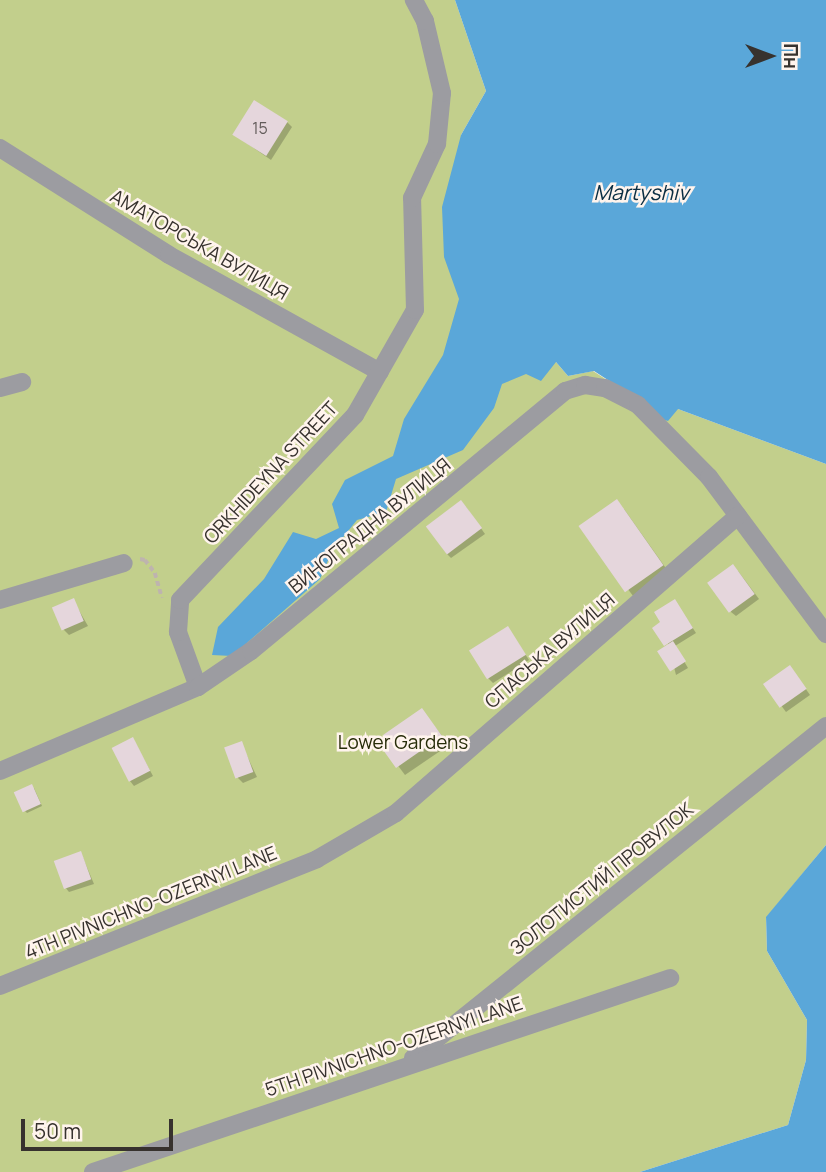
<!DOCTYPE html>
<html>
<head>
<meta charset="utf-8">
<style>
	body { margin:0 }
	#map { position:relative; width:826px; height:1172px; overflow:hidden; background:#fff4ed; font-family:Manrope,sans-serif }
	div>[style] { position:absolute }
	.green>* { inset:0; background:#c2cf8c }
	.water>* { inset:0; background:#5aa7d9 }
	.shadow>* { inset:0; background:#0003 }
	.building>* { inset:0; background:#e5d6dc; transform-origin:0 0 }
	.path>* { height:3.5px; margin-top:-1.75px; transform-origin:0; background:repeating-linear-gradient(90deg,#beb4ae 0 5px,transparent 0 8.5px) }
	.minor>* { height:18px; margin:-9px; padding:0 9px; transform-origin:9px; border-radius:9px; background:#9c9ca1 }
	span { translate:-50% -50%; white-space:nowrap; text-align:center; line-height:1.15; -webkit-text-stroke:5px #fff4ed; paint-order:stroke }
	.number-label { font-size:16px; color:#625b5a }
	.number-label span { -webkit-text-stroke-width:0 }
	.street-label { font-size:19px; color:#37322e }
	.park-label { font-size:19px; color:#272c09 }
	.water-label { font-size:21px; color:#0a2d42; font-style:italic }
	.north { position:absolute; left:735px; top:21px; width:70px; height:70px; -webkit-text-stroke:5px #fff4ed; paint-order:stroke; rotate:90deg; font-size:19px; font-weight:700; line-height:28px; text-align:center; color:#37322e }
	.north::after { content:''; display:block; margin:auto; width:24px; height:32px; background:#37322e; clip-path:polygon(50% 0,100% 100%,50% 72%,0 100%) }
	.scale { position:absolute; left:21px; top:1119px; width:152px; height:32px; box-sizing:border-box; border:4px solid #37322e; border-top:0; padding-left:9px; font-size:21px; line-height:24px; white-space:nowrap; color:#37322e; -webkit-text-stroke:5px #fff4ed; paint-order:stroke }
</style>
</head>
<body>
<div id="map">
	<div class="green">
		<div style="clip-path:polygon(0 0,455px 0,486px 91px,461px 135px,556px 362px,568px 376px,593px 371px,651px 408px,678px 409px,826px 464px,826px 845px,766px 918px,767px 951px,807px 1020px,806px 1060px,788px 1125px,640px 1172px,0 1172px)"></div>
	</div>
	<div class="water">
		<div style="clip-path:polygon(455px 0,826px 0,826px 464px,678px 409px,668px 421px,658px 418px,651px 408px,594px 371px,568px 376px,556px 362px,541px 381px,526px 374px,502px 384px,494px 408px,463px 450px,396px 479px,386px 512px,357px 520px,332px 551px,320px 579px,232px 656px,212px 655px,218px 627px,264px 579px,293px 532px,316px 539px,339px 528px,332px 504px,345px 480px,393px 456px,404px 419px,443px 355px,459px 299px,444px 257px,442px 207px,461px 135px,486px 91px)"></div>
		<div style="clip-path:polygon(826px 845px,826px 1172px,640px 1172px,788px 1125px,806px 1060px,807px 1020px,767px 951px,766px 917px)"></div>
	</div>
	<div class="shadow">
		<div style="clip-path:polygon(287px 122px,292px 127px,271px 160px,235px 135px)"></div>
		<div style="clip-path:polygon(466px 507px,485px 534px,451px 558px,446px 553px)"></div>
		<div style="clip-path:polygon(624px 509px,670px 574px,636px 600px,581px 526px)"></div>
		<div style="clip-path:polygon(738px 571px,759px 599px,736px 616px,731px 612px)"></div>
		<div style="clip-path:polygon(73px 600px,88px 626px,69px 635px,64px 630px)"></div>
		<div style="clip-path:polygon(675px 601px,696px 633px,675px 646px,688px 668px,676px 675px,663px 623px)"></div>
		<div style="clip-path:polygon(508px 628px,529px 660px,493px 683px,488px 678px)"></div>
		<div style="clip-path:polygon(794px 672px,810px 695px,786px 712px,766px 685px)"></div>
		<div style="clip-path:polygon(422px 710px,449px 745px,405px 775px,384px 747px)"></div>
		<div style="clip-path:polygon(133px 739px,153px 776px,134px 786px,130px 781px)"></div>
		<div style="clip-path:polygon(241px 743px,257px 777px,243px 783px,238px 778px)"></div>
		<div style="clip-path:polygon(34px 788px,42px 806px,27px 813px,25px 811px)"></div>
		<div style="clip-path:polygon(81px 853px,94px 884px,69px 892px,65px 887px)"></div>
	</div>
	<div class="building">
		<div style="left:254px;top:100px;width:40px;height:41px;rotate:32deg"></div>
		<div style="left:617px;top:499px;width:81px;height:47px;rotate:55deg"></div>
		<div style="left:461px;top:500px;width:35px;height:44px;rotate:53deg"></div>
		<div style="left:733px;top:564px;width:37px;height:32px;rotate:54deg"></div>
		<div style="left:74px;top:598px;width:25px;height:24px;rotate:67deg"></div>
		<div style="clip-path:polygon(675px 599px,693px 628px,664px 646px,652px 628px,660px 622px,654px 612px)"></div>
		<div style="left:508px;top:626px;width:34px;height:46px;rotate:58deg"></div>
		<div style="left:673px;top:641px;width:24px;height:19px;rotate:57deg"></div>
		<div style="left:790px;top:665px;width:29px;height:33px;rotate:55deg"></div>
		<div style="clip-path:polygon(422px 708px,442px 736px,396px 768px,381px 747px,388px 742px,383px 735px)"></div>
		<div style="left:133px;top:737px;width:38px;height:24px;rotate:63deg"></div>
		<div style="left:242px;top:741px;width:33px;height:19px;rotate:70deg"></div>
		<div style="left:32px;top:784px;width:22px;height:20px;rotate:66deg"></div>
		<div style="left:81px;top:851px;width:30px;height:29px;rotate:70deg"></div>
	</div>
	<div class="path">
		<div style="left:140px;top:559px;width:5px;rotate:11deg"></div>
		<div style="left:145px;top:560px;width:16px;rotate:52deg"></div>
		<div style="left:155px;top:573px;width:26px;rotate:74deg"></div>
	</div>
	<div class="minor">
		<div style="left:0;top:148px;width:200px;rotate:32.3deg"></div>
		<div style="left:169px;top:255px;width:241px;rotate:29deg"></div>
		<div style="left:0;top:388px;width:23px;rotate:-15deg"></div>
		<div style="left:0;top:600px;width:129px;rotate:-16.6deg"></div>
		<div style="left:198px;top:687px;width:59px;rotate:-110deg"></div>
		<div style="left:178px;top:632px;width:32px;rotate:-86deg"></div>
		<div style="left:180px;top:600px;width:255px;rotate:-46.6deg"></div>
		<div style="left:355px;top:415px;width:121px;rotate:-60.3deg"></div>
		<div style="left:415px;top:310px;width:112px;rotate:-91.5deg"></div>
		<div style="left:412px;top:198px;width:60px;rotate:-65.2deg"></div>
		<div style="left:437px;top:144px;width:51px;rotate:-84.4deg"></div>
		<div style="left:442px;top:93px;width:74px;rotate:-103.3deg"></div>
		<div style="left:425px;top:21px;width:24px;rotate:-118deg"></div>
		<div style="left:0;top:771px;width:215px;rotate:-23deg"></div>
		<div style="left:198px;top:687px;width:64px;rotate:-34.2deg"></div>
		<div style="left:251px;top:651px;width:408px;rotate:-39.6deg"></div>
		<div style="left:565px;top:391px;width:21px;rotate:-17deg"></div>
		<div style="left:585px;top:385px;width:20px;rotate:9deg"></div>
		<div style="left:605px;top:388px;width:37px;rotate:27deg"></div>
		<div style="left:638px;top:405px;width:101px;rotate:45.4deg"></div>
		<div style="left:709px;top:477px;width:196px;rotate:53.3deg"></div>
		<div style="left:0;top:986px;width:341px;rotate:-21.8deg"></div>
		<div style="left:317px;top:859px;width:91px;rotate:-30.2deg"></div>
		<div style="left:396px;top:813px;width:453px;rotate:-41deg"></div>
		<div style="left:413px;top:1058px;width:530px;rotate:-38.79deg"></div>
		<div style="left:93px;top:1172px;width:609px;rotate:-18.58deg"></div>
	</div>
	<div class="number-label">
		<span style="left:260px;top:128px">15</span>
	</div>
	<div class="street-label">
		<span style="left:199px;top:245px;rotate:30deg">АМАТОРСЬКА ВУЛИЦЯ</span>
		<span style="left:271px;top:473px;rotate:-47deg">ORKHIDEYNA STREET</span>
		<span style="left:370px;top:526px;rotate:-39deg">ВИНОГРАДНА ВУЛИЦЯ</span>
		<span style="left:550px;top:651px;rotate:-41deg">СПАСЬКА ВУЛИЦЯ</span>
		<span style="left:602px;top:879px;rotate:-39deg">ЗОЛОТИСТИЙ ПРОВУЛОК</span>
		<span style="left:151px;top:903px;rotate:-22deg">4TH PIVNICHNO-OZERNYI LANE</span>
		<span style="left:394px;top:1047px;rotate:-19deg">5TH PIVNICHNO-OZERNYI LANE</span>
	</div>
	<div class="park-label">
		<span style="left:403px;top:743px">Lower Gardens</span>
	</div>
	<div class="water-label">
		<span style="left:641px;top:192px">Martyshiv</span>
	</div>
	<div class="north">Пн</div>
	<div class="scale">50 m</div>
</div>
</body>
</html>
